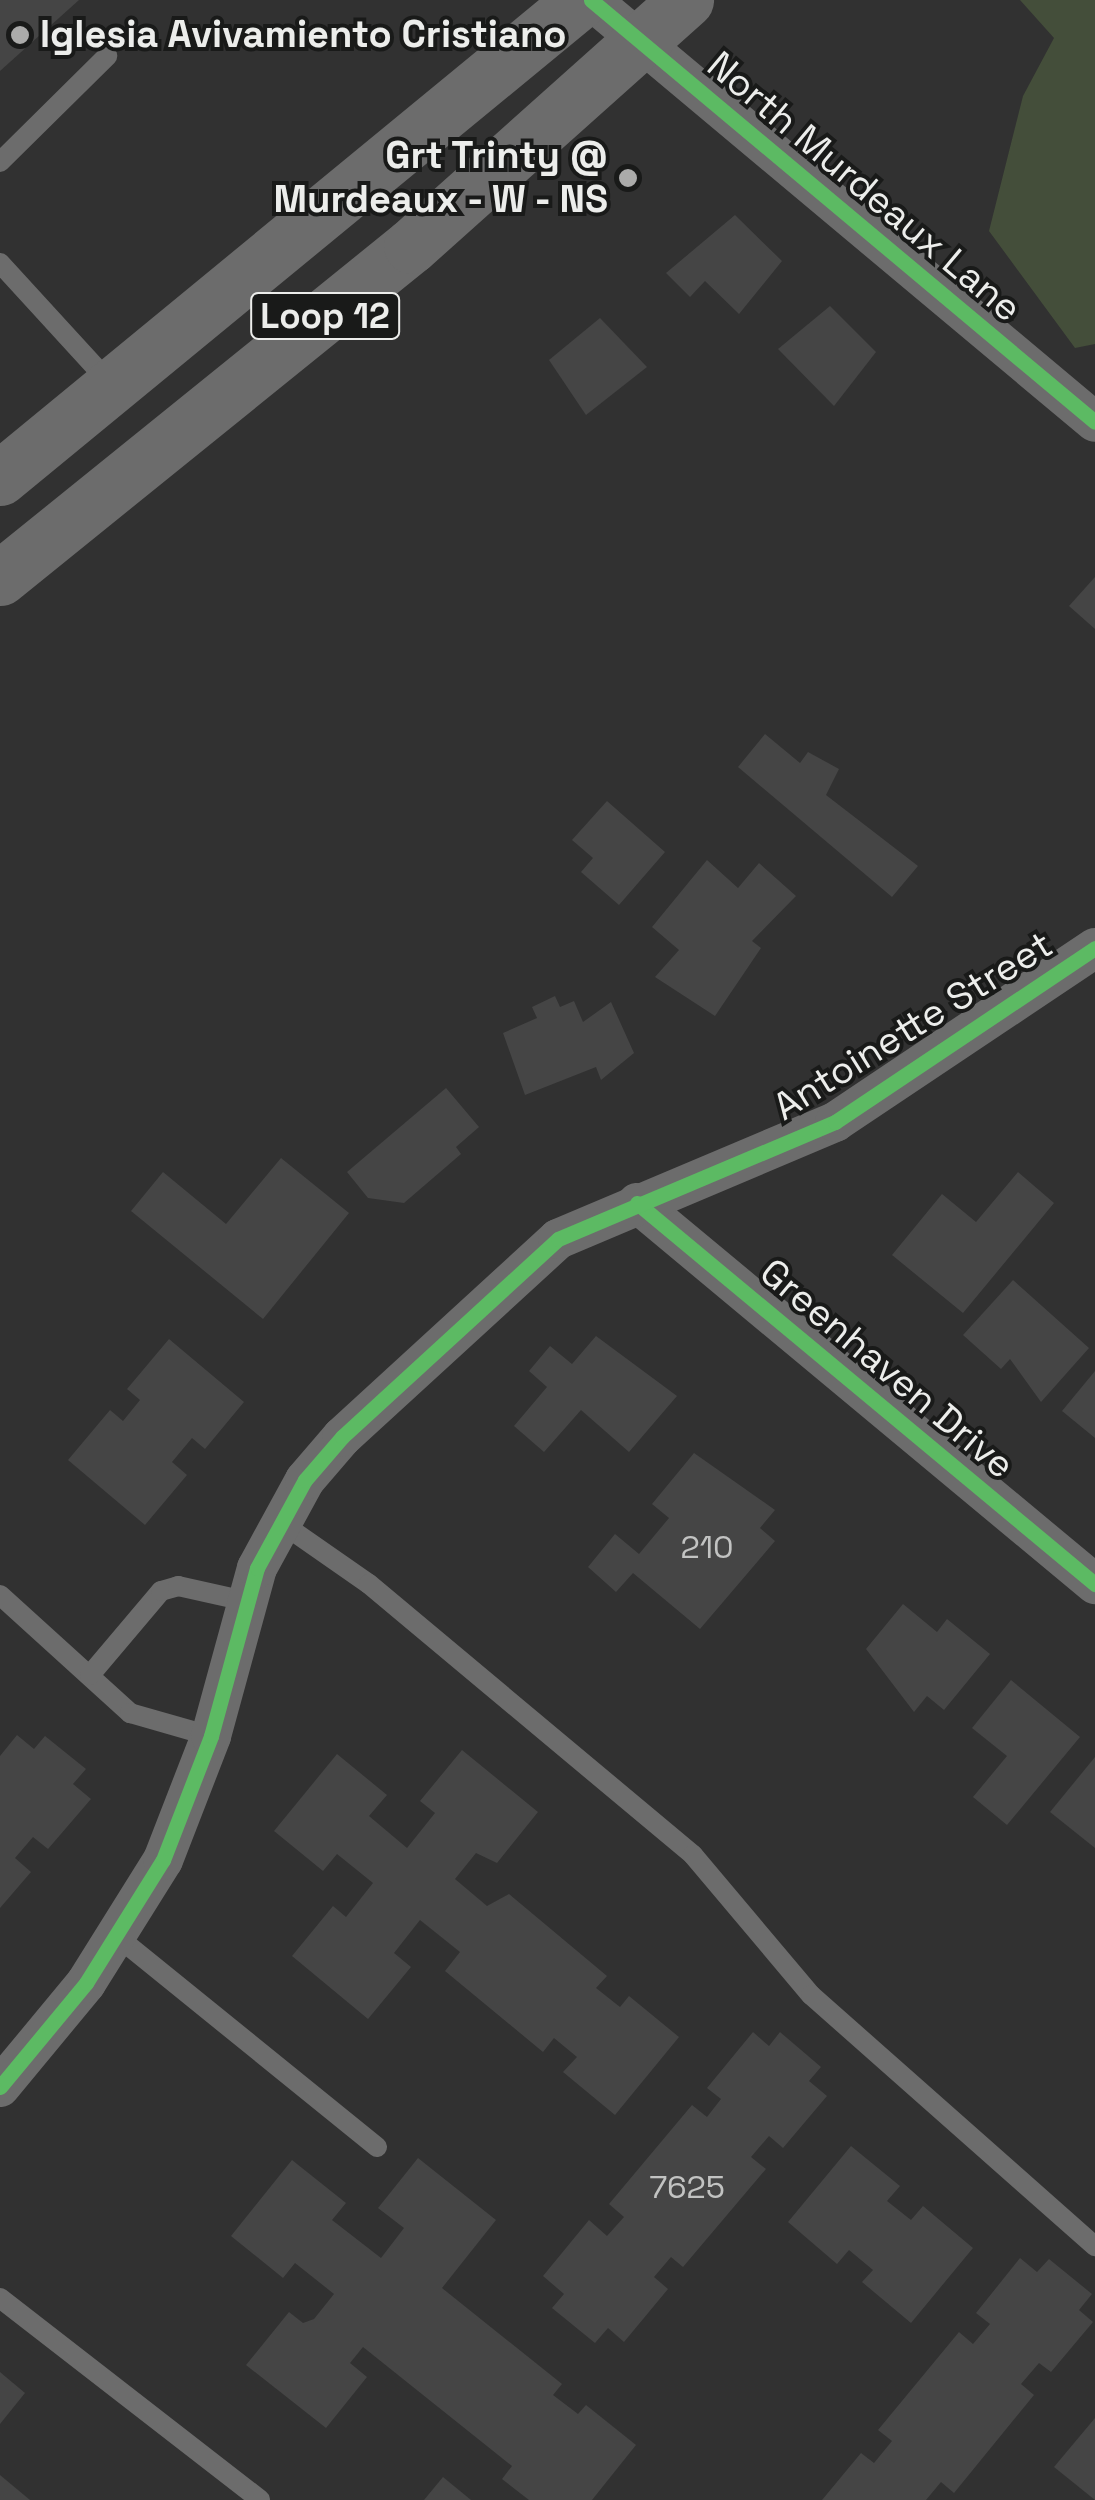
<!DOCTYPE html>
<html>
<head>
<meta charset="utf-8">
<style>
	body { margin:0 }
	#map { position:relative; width:1095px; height:2500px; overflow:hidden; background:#313131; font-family:"Space Grotesk",sans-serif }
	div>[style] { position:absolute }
	.green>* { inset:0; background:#444e3a }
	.building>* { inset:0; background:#454545 }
	.service>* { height:20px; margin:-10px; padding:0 10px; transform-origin:10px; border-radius:10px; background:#6c6c6c }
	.minor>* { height:40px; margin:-20px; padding:0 20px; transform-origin:20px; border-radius:20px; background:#6c6c6c }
	.primary>* { height:55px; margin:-27.5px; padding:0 27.5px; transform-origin:27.5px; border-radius:27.5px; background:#6c6c6c }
	.cycleway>* { height:15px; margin:-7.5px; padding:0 7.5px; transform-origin:7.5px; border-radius:7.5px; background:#5cba63 }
	.dots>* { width:28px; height:28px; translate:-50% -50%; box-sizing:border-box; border:5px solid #191a19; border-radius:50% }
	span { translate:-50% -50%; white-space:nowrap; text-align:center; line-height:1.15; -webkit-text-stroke:8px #191a19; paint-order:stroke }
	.number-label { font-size:32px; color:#c2c3c2 }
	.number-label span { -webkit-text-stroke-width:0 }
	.shield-label span { padding:2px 8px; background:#191a19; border:2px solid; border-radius:8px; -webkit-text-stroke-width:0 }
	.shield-label { font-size:35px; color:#ecedeb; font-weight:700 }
	.poi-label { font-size:38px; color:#ecedeb; font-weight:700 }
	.left { translate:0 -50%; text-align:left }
	.right { translate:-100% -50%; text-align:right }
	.street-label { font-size:38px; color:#ecedeb }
</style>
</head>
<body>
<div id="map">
	<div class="green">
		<div style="clip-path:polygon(1020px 0,1095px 0,1095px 344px,1075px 348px,989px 231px,1023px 96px,1054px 38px)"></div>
	</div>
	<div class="building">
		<div style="clip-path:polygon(0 0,79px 0,0 71px)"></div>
		<div style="clip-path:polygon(735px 215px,782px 261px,739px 314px,705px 281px,690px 297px,666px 273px)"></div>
		<div style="clip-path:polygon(830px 306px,876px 352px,834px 406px,778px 349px)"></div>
		<div style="clip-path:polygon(600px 318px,647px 367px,586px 415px,549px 360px)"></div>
		<div style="clip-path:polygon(1095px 577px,1095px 629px,1069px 606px)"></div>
		<div style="clip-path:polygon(765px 734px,800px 763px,808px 752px,839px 769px,826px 795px,918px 866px,892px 897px,738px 767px)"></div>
		<div style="clip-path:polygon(607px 801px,665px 852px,619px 905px,581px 872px,593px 858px,572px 840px)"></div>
		<div style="clip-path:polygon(707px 860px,738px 888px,759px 863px,796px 896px,752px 941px,761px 948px,715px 1016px,655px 977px,679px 950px,652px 927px)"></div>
		<div style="clip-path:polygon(555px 996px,560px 1007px,574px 1001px,583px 1022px,611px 1002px,634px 1053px,601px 1080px,596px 1067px,525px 1095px,503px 1033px,537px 1018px,532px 1007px)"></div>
		<div style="clip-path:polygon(446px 1088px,479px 1127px,456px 1147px,461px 1154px,404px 1203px,368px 1198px,347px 1172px)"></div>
		<div style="clip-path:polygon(281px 1158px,349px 1213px,263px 1319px,131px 1211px,163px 1172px,226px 1224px)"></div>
		<div style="clip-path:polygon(1018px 1172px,1054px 1203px,963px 1313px,892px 1255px,942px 1194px,976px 1222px)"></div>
		<div style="clip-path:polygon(1013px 1280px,1089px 1348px,1041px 1402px,1010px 1359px,1001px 1369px,963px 1335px)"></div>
		<div style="clip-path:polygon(596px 1336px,677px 1396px,629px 1452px,581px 1410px,544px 1452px,514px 1426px,547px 1387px,529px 1371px,550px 1346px,572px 1364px)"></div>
		<div style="clip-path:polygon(169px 1339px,244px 1402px,205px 1449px,192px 1438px,172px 1462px,187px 1475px,145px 1525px,68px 1460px,110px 1410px,123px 1421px,140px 1400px,127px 1389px)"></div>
		<div style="clip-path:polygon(1095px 1371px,1095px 1438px,1062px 1411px)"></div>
		<div style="clip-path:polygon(694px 1453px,775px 1510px,760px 1528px,775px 1541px,700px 1629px,633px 1573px,616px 1592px,588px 1567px,615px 1534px,639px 1554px,669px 1518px,652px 1504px)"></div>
		<div style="clip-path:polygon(903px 1604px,937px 1632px,947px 1619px,990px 1654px,944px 1710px,927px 1696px,914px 1712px,866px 1649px)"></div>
		<div style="clip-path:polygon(1011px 1680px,1080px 1737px,1007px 1825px,973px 1797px,1007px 1756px,972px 1728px)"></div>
		<div style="clip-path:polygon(17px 1735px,34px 1749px,45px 1736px,86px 1769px,73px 1784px,91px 1799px,48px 1849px,33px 1837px,15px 1858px,31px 1872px,0 1908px,0 1756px)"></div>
		<div style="clip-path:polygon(462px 1750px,538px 1812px,497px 1863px,476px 1853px,455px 1879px,487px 1906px,509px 1894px,607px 1976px,596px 1988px,620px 2007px,629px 1996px,679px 2037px,615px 2115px,563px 2072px,577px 2057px,554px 2038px,543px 2052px,445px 1971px,460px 1952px,420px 1920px,394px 1953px,411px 1967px,368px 2019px,292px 1956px,333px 1906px,346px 1917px,373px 1883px,337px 1854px,323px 1871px,274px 1831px,337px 1754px,387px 1795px,369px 1816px,407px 1848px,435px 1813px,420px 1801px)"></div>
		<div style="clip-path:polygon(1095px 1757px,1095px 1848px,1050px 1812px)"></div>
		<div style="clip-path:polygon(753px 2032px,769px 2046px,780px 2032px,821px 2067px,809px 2081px,827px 2096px,783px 2148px,769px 2136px,751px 2157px,766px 2169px,683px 2267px,671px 2257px,654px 2277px,668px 2289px,624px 2342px,608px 2328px,595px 2343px,552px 2308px,564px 2294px,543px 2276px,589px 2220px,607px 2236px,624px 2217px,609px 2204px,692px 2105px,707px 2117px,721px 2099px,707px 2088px)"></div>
		<div style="clip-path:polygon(851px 2146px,900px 2186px,887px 2201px,911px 2220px,923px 2206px,973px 2248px,911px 2323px,862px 2282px,873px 2270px,849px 2250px,837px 2264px,788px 2222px)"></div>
		<div style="clip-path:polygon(418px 2158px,496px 2220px,442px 2288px,562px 2384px,553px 2395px,578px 2414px,586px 2405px,636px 2445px,592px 2500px,529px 2500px,502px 2479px,512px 2466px,363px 2347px,350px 2363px,367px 2377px,326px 2428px,246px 2365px,289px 2312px,303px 2323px,314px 2319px,334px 2294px,295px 2263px,283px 2278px,231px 2236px,292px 2160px,346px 2203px,332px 2220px,381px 2258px,404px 2228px,378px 2208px)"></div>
		<div style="clip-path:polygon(1020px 2258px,1037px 2272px,1049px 2259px,1092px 2294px,1079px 2310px,1093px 2322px,1051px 2372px,1039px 2363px,1021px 2384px,1034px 2395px,954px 2493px,941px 2482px,926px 2500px,822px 2500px,861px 2453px,874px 2463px,892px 2441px,878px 2430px,959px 2332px,973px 2344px,990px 2324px,976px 2313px)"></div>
		<div style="clip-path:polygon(0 2372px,25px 2393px,0 2424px)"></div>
		<div style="clip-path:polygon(1095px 2418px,1095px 2500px,1054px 2467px)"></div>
		<div style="clip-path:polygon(0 2475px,30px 2500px,0 2500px)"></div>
		<div style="clip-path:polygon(443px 2477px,471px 2500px,424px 2500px)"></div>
	</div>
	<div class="service">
		<div style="left:0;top:162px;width:151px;rotate:-44.7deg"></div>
		<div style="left:0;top:263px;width:163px;rotate:47.5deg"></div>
		<div style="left:280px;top:1522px;width:108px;rotate:34.9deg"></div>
		<div style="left:369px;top:1584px;width:422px;rotate:39.9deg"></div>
		<div style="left:693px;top:1855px;width:183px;rotate:49.9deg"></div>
		<div style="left:811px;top:1995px;width:379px;rotate:41.5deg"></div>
		<div style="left:0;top:1595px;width:176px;rotate:42.2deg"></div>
		<div style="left:130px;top:1713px;width:84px;rotate:15.9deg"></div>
		<div style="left:90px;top:1675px;width:110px;rotate:-49.8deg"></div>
		<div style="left:161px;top:1591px;width:18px;rotate:-16deg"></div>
		<div style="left:178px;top:1586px;width:69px;rotate:12.6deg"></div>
		<div style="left:119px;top:1938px;width:332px;rotate:39deg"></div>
		<div style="left:0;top:2298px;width:329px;rotate:37.8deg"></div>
	</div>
	<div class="minor">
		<div style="left:591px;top:0;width:657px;rotate:39.94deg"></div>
		<div style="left:637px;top:1203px;width:596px;rotate:39.76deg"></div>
		<div style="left:0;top:2087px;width:135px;rotate:-50.4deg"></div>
		<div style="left:86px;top:1983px;width:145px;rotate:-58deg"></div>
		<div style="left:163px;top:1860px;width:133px;rotate:-68.8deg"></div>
		<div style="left:211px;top:1736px;width:174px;rotate:-74.7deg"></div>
		<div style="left:257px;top:1568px;width:100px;rotate:-61.4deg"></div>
		<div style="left:305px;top:1480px;width:57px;rotate:-49.3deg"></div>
		<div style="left:342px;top:1437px;width:293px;rotate:-42.5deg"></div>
		<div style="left:558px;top:1239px;width:301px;rotate:-22.9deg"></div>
		<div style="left:835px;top:1122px;width:313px;rotate:-33.8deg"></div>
	</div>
	<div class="primary">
		<div style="left:0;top:478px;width:752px;rotate:-39.44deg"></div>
		<div style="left:0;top:578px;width:528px;rotate:-38.93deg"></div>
		<div style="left:411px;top:246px;width:369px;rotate:-41.8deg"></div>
	</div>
	<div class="cycleway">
		<div style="left:591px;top:0;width:657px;rotate:39.94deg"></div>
		<div style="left:637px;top:1203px;width:596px;rotate:39.76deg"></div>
		<div style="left:0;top:2087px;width:135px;rotate:-50.4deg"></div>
		<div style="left:86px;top:1983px;width:145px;rotate:-58deg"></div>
		<div style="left:163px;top:1860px;width:133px;rotate:-68.8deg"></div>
		<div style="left:211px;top:1736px;width:174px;rotate:-74.7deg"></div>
		<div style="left:257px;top:1568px;width:100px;rotate:-61.4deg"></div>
		<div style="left:305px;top:1480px;width:57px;rotate:-49.3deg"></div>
		<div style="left:342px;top:1437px;width:293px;rotate:-42.5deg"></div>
		<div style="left:558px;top:1239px;width:301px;rotate:-22.9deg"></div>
		<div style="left:835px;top:1122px;width:313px;rotate:-33.8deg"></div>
	</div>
	<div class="dots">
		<div style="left:20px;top:35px;background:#ababaa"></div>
		<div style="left:628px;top:178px;background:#ababaa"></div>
	</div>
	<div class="number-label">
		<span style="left:707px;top:1547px">210</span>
		<span style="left:687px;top:2187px">7625</span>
	</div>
	<div class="shield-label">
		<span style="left:325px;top:316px">Loop 12</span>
	</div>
	<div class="poi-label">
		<span class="left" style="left:40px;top:35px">Iglesia Avivamiento Cristiano</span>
		<span class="right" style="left:608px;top:178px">Grt Trinty @<br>Murdeaux - W - NS</span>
	</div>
	<div class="street-label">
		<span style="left:864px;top:187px;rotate:40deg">North Murdeaux Lane</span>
		<span style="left:913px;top:1026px;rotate:-32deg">Antoinette Street</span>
		<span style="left:887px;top:1369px;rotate:40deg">Greenhaven Drive</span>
	</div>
</div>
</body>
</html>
